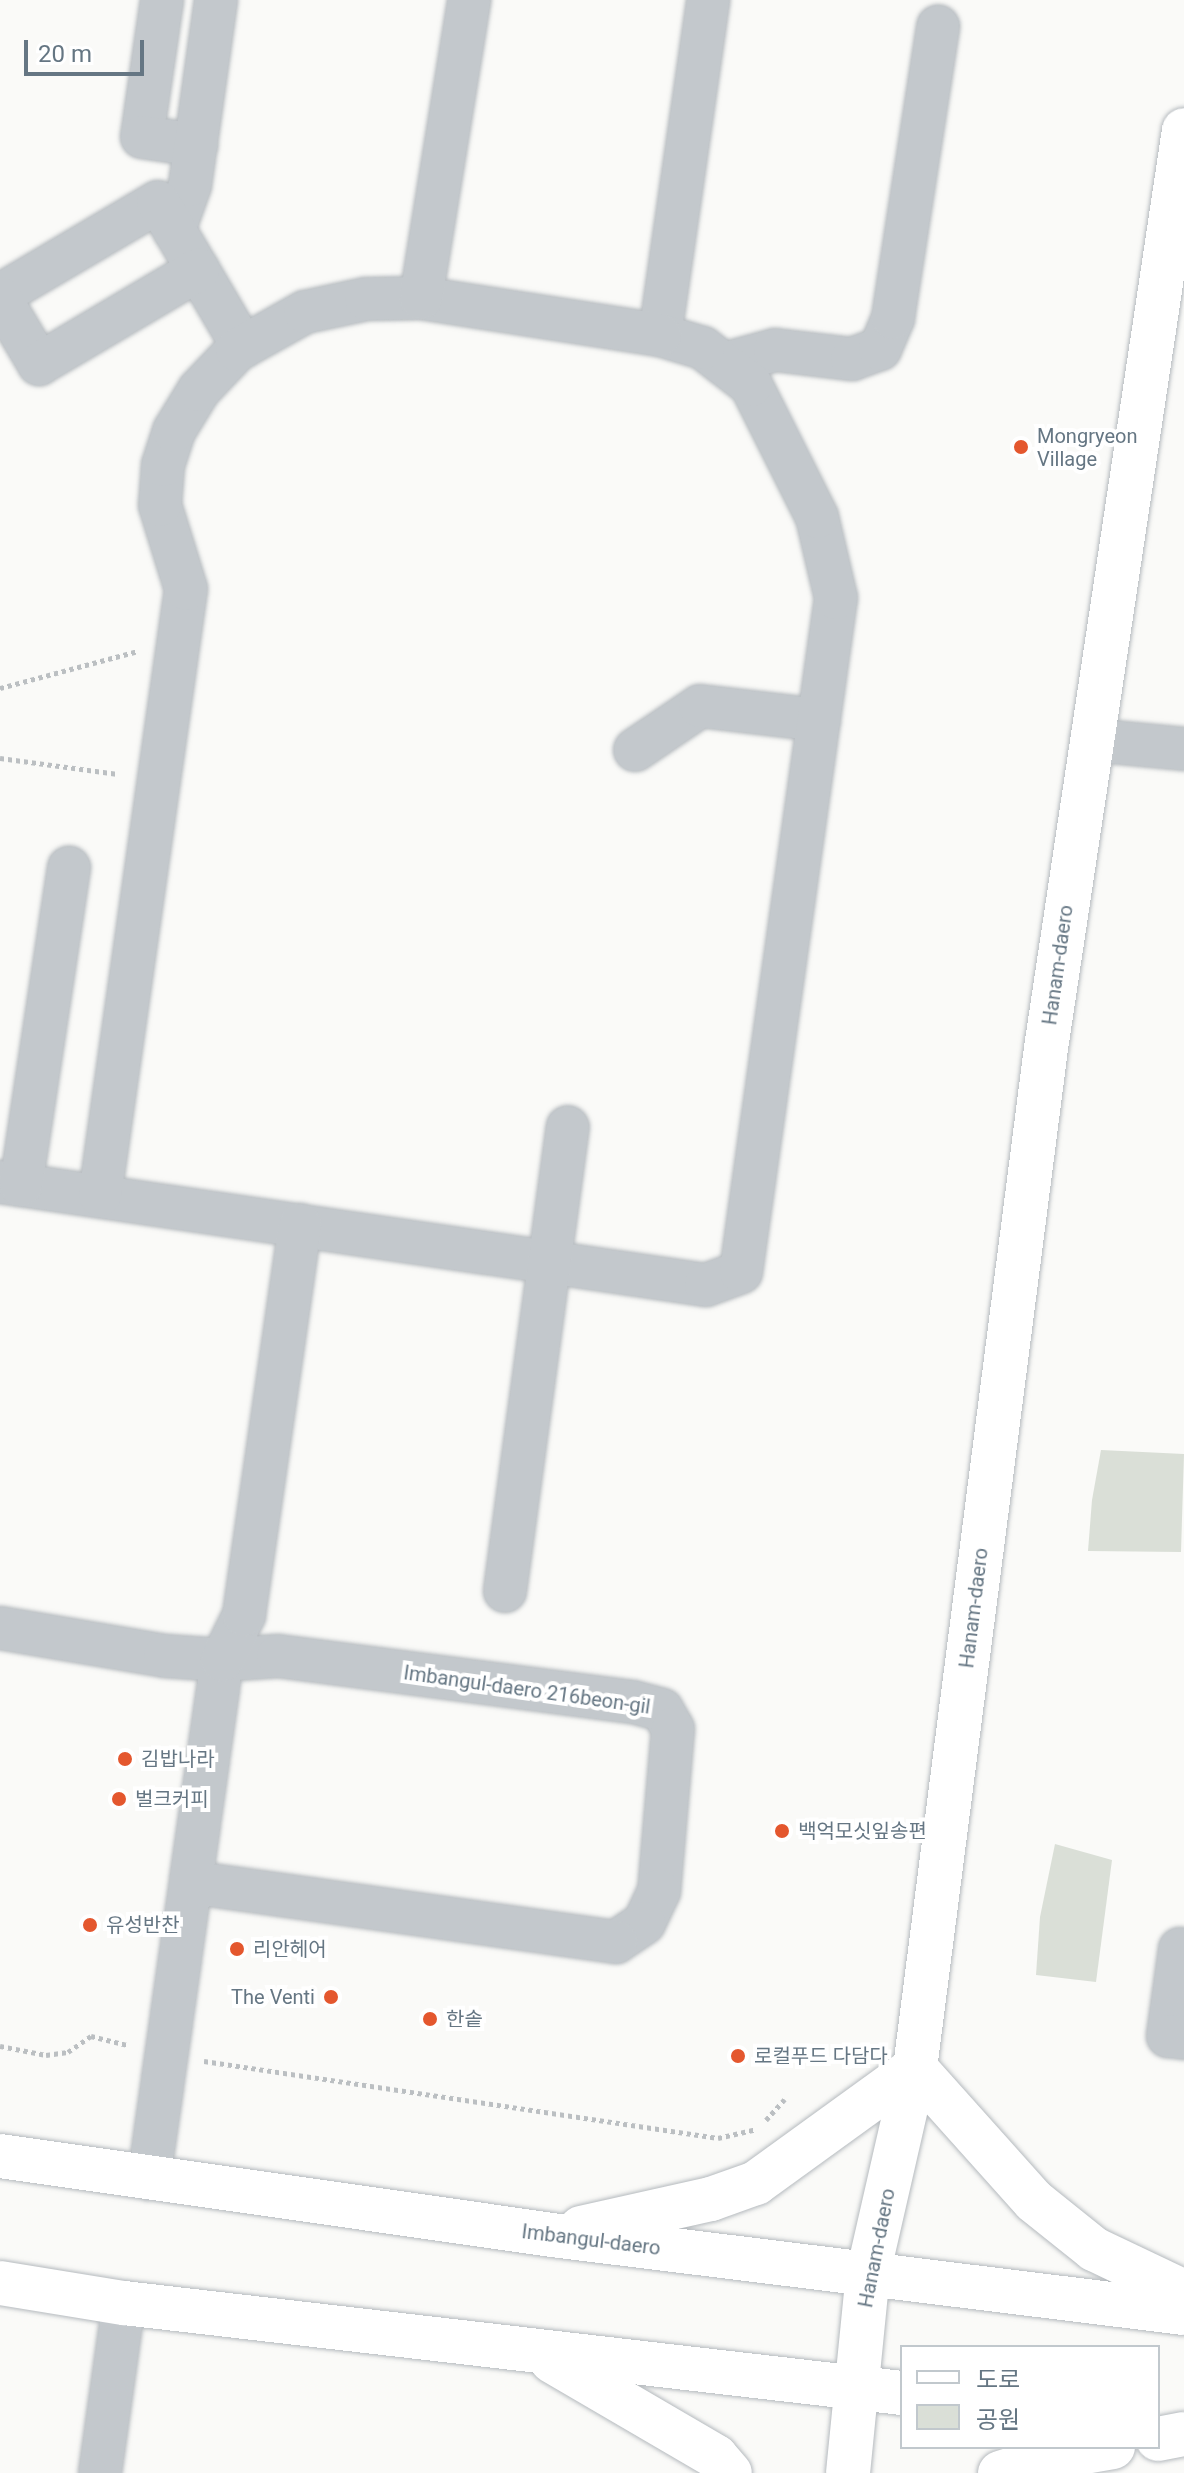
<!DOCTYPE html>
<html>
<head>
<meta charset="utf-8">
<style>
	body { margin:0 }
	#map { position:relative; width:1184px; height:2473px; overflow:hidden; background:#fafaf8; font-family:Roboto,"Noto Sans KR",sans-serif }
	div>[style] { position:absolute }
	.green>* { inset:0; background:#dadfd7 }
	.path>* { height:5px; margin-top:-2.5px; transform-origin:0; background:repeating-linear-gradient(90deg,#bbbfc2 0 4px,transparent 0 8px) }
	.roads { filter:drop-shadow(0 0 2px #b5babe) drop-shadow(0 0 2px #b5babe) }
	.minor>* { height:42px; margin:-21px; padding:0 21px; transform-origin:21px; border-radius:21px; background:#c3c8cc }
	.major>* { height:44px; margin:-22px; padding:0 22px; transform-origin:22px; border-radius:22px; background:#fff }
	.dots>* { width:22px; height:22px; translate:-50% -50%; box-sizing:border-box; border:4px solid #fff; border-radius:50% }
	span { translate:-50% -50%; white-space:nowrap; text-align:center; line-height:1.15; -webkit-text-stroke:8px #fff; paint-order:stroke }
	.poi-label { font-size:20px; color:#657683 }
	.left { translate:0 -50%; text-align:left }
	.right { translate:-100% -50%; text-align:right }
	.street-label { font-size:20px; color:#657683 }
	.legend { position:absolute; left:900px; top:2345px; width:260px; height:104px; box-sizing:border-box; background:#fff; border:2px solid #c1c8cd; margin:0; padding:10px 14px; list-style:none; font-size:24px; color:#657683 }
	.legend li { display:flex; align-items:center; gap:16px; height:40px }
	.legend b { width:40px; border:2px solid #c1c8cd }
	.scale { position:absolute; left:24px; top:40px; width:120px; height:36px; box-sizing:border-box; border:4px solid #657683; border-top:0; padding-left:10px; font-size:24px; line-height:28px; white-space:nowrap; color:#657683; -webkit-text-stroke:6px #fff; paint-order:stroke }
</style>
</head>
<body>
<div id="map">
	<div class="green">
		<div style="clip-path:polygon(1101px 1450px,1184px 1454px,1181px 1552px,1088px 1551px,1092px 1500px)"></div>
		<div style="clip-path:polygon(1055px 1844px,1112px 1860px,1096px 1982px,1036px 1975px,1040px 1917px)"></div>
	</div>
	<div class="path">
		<div style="left:0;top:688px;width:143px;rotate:-15deg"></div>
		<div style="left:0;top:758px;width:119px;rotate:7.7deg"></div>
		<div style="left:0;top:2046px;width:47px;rotate:11.1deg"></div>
		<div style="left:46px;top:2055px;width:22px;rotate:-8deg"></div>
		<div style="left:68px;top:2052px;width:28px;rotate:-35deg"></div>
		<div style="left:91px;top:2036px;width:38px;rotate:14deg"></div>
		<div style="left:204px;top:2061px;width:520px;rotate:8.52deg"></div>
		<div style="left:718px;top:2138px;width:39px;rotate:-13deg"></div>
		<div style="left:766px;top:2120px;width:28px;rotate:-48deg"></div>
	</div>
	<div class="roads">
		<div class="minor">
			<div style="left:162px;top:0;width:138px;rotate:98.3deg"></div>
			<div style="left:142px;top:137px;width:55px;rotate:8.4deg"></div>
			<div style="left:174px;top:230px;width:48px;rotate:-70.4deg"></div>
			<div style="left:190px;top:185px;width:187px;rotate:-82deg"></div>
			<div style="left:0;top:295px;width:183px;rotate:-30.5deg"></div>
			<div style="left:158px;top:202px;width:168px;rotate:59.6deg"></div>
			<div style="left:0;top:298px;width:77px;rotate:59.4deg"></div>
			<div style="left:39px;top:364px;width:185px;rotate:-30.6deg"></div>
			<div style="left:660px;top:335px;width:338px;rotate:-81.8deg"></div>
			<div style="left:724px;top:364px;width:53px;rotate:-15.4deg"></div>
			<div style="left:775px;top:350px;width:78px;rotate:6.7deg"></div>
			<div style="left:852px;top:359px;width:30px;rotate:-20deg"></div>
			<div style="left:880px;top:349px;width:34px;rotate:-67deg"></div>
			<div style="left:893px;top:318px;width:295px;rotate:-81.2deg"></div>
			<div style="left:1091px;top:740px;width:93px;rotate:5.5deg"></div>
			<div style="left:635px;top:750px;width:78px;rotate:-34.1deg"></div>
			<div style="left:700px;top:706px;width:120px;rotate:6.7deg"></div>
			<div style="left:0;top:1182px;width:713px;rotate:8.3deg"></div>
			<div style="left:706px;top:1285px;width:37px;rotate:-20deg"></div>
			<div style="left:741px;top:1272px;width:681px;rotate:-81.98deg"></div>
			<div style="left:836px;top:598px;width:83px;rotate:-103.2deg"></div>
			<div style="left:817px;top:517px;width:148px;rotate:-116.6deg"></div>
			<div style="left:751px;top:385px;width:61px;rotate:-142.4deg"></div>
			<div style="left:703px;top:348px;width:45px;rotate:-163.2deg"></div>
			<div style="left:660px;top:335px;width:242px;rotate:-171.2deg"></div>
			<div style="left:21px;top:1185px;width:321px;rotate:-81.4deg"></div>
			<div style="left:100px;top:1195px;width:612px;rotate:-81.92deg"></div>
			<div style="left:186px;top:589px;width:88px;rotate:-107.2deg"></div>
			<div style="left:160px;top:505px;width:40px;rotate:-85.7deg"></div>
			<div style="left:163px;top:465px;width:36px;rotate:-72deg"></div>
			<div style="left:174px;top:431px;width:48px;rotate:-58.6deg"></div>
			<div style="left:199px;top:390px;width:55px;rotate:-46.5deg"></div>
			<div style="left:237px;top:350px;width:78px;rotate:-29.2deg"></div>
			<div style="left:305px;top:312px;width:62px;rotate:-12deg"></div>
			<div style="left:366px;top:299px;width:55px;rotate:-1deg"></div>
			<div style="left:421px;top:298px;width:302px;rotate:-80.8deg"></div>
			<div style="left:505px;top:1591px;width:468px;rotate:-82.3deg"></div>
			<div style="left:0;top:1628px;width:167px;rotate:9.6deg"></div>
			<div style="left:165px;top:1656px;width:57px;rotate:4deg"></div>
			<div style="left:222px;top:1660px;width:56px;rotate:-4.1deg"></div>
			<div style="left:278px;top:1656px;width:358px;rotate:7.4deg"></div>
			<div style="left:633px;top:1702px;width:30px;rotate:15deg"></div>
			<div style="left:662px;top:1710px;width:22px;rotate:60deg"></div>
			<div style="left:673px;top:1729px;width:163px;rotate:94.9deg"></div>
			<div style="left:659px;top:1891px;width:35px;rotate:115deg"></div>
			<div style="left:644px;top:1923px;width:34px;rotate:146deg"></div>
			<div style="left:616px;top:1942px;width:429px;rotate:-172deg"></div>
			<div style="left:1184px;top:1950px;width:4px;rotate:-166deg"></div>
			<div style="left:1180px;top:1949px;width:88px;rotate:97.9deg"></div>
			<div style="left:1168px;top:2036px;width:16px;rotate:7deg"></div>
			<div style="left:149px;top:2179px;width:524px;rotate:-81.99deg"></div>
			<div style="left:222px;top:1660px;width:50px;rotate:-63.9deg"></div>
			<div style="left:244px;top:1615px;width:394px;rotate:-81.8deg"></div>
			<div style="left:100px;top:2473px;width:172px;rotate:-82deg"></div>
		</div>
		<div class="major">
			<div style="left:915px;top:2068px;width:178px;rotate:48.2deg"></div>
			<div style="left:1034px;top:2201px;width:77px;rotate:38.7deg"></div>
			<div style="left:1094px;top:2249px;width:100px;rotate:25.5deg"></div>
			<div style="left:0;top:2156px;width:558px;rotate:8.14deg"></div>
			<div style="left:552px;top:2235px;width:637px;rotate:7.04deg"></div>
			<div style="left:581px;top:2228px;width:133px;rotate:-12.6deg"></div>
			<div style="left:711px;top:2199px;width:48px;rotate:-19.6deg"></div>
			<div style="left:756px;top:2183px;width:196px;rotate:-35.9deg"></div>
			<div style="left:0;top:2283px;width:126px;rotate:9.2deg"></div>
			<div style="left:124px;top:2303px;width:783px;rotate:6.6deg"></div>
			<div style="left:552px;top:2361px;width:190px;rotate:30.3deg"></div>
			<div style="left:716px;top:2457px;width:21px;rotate:49deg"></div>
			<div style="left:1158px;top:2439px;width:26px;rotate:-11deg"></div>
			<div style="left:848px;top:2473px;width:200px;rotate:-84.3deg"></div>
			<div style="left:868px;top:2274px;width:211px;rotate:-77.1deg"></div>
			<div style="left:915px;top:2068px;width:1028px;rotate:-82.68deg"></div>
			<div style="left:1046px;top:1048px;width:928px;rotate:-81.45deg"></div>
			<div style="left:1000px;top:2473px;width:46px;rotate:-17.7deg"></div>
			<div style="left:1044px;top:2459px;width:70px;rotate:-9.9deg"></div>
		</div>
	</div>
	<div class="dots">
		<div style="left:1021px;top:447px;background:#e4572e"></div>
		<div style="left:125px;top:1759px;background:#e4572e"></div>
		<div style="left:119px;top:1799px;background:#e4572e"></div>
		<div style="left:782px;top:1831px;background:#e4572e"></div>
		<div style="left:90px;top:1925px;background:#e4572e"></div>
		<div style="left:237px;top:1949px;background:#e4572e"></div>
		<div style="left:331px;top:1997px;background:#e4572e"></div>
		<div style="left:430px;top:2019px;background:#e4572e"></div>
		<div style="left:738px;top:2056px;background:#e4572e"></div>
	</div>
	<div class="poi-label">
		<span class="left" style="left:1037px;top:448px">Mongryeon<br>Village</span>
		<span class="left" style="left:141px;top:1759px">김밥나라</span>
		<span class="left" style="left:135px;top:1799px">벌크커피</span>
		<span class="left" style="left:798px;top:1831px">백억모싯잎송편</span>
		<span class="left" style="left:106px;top:1925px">유성반찬</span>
		<span class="left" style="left:253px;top:1949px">리안헤어</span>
		<span class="right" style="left:315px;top:1997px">The Venti</span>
		<span class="left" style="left:446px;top:2019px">한솥</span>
		<span class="left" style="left:754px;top:2056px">로컬푸드 다담다</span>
	</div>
	<div class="street-label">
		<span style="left:1058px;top:965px;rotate:-82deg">Hanam-daero</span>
		<span style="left:974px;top:1608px;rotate:-83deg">Hanam-daero</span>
		<span style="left:527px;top:1690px;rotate:8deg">Imbangul-daero 216beon-gil</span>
		<span style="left:591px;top:2240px;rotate:7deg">Imbangul-daero</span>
		<span style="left:877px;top:2248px;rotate:-79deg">Hanam-daero</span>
	</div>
	<ul class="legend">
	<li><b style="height:10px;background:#fff"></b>도로</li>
	<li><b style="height:22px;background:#dadfd7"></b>공원</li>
	</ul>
	<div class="scale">20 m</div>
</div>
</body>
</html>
